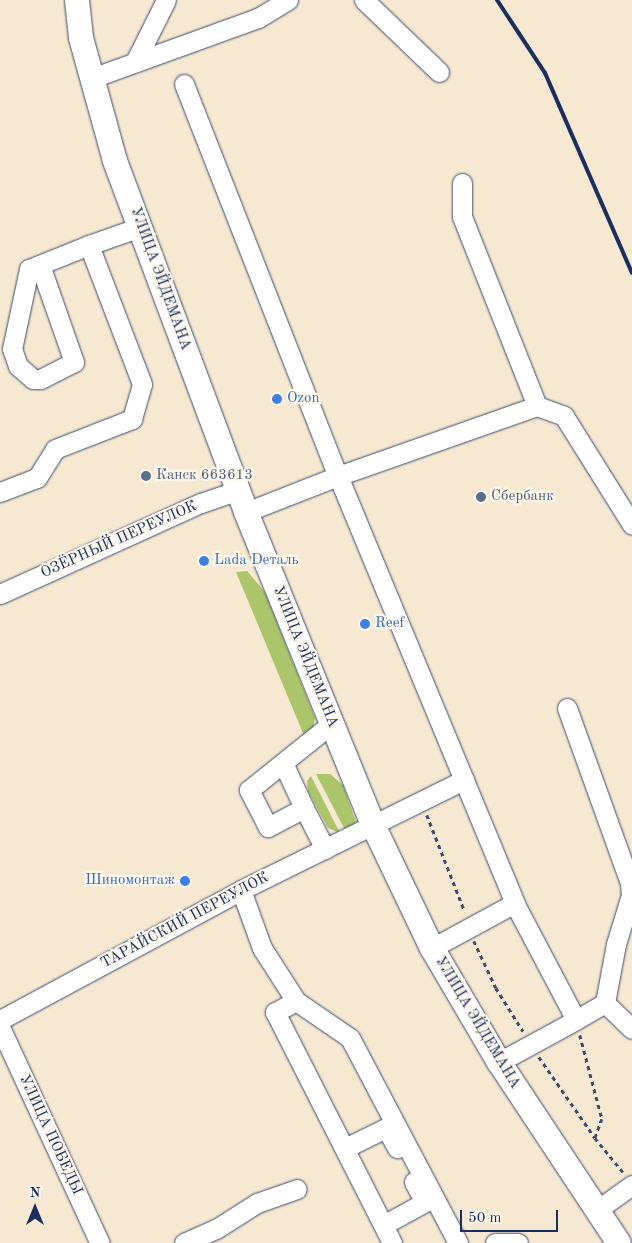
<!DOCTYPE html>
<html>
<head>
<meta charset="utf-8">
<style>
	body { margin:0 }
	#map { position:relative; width:632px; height:1243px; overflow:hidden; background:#f6e8d1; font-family:"Old Standard TT",serif }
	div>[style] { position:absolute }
	.green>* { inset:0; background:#acc56a }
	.path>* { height:2.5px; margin-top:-1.25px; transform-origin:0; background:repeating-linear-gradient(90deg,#3c4b6f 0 4px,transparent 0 8px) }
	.roads { filter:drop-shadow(0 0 1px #3c4b6f) drop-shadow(0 0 1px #3c4b6f) }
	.minor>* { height:19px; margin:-9.5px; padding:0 9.5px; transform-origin:9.5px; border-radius:9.5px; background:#fff }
	.major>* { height:24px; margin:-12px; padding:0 12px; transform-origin:12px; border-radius:12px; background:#fff }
	.rail>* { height:4px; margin:-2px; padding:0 2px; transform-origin:2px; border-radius:2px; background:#1b2f5e }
	.dots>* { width:14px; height:14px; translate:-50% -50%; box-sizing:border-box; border:2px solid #fbf7ec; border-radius:50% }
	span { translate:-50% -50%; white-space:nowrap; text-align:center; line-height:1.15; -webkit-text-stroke:4.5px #fbf7ec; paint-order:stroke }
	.street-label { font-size:15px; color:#1b2f5e }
	.shop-label { font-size:15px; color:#366cbe }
	.left { translate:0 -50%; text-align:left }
	.right { translate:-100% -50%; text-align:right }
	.service-label { font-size:15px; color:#4e5e75 }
	.north { position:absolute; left:10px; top:1183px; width:50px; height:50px; -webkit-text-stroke:4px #fbf7ec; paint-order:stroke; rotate:0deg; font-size:14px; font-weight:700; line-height:20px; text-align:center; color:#1b2f5e }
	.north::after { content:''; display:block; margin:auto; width:18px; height:22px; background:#1b2f5e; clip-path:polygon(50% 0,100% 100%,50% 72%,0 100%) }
	.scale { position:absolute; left:460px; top:1210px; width:98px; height:22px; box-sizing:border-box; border:2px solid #1b2f5e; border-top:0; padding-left:6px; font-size:15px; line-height:18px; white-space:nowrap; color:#1b2f5e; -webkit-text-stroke:4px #fbf7ec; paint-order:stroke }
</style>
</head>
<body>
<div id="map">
	<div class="green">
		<div style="clip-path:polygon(247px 571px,265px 592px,315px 718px,312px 733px,305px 738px,236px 572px)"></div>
		<div style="clip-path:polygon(316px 774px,330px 774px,343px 785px,356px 822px,346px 832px)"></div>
		<div style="clip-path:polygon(311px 776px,340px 833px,328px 828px,308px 791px,307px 781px)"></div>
	</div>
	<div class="path">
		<div style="left:427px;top:815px;width:104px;rotate:68.6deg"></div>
		<div style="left:474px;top:941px;width:52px;rotate:64.9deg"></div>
		<div style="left:496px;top:988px;width:51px;rotate:57.9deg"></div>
		<div style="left:580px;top:1035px;width:87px;rotate:75.3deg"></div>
		<div style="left:602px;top:1119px;width:20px;rotate:110deg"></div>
		<div style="left:595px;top:1138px;width:44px;rotate:50.5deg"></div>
		<div style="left:539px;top:1057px;width:98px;rotate:55.3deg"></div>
	</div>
	<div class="roads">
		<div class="minor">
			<div style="left:364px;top:0;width:104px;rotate:43.8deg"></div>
			<div style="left:135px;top:62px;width:69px;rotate:-63.4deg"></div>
			<div style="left:92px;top:78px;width:177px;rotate:-19.9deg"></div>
			<div style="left:258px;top:18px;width:35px;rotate:-31deg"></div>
			<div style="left:184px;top:84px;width:421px;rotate:68.6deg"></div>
			<div style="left:338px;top:476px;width:470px;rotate:67.5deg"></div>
			<div style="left:518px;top:910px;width:124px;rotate:62.2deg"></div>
			<div style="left:576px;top:1020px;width:88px;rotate:151.4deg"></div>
			<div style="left:40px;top:265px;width:103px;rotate:70.7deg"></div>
			<div style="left:74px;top:362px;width:38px;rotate:153deg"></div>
			<div style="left:40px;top:379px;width:7px;rotate:180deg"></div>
			<div style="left:33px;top:379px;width:20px;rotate:-139deg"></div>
			<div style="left:18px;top:366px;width:18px;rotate:-109deg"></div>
			<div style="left:12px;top:349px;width:82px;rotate:-78deg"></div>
			<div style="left:29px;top:269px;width:65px;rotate:-21.8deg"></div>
			<div style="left:537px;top:406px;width:29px;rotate:20deg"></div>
			<div style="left:564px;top:416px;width:128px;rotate:58deg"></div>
			<div style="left:0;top:492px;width:40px;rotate:-21deg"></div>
			<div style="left:37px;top:478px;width:34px;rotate:-58deg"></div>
			<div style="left:55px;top:449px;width:83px;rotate:-21.3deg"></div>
			<div style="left:132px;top:419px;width:36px;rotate:-74deg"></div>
			<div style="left:142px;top:384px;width:149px;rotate:-110.9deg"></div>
			<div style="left:89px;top:245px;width:54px;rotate:-19.4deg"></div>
			<div style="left:246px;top:512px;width:99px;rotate:-21.4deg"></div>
			<div style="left:338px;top:476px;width:211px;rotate:-19.4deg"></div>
			<div style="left:537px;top:406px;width:203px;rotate:-111.6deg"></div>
			<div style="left:462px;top:217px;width:34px;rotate:-90deg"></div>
			<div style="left:0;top:594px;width:221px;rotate:-24.4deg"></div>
			<div style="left:201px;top:503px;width:39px;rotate:-19deg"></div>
			<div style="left:567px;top:708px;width:186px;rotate:70.2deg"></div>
			<div style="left:630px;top:883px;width:12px;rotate:85deg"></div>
			<div style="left:631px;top:895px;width:51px;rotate:107deg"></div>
			<div style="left:616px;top:944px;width:60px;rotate:100.6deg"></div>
			<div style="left:605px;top:1003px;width:34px;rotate:150deg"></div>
			<div style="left:283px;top:763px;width:50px;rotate:65deg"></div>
			<div style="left:325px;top:849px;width:46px;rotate:-117.1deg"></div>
			<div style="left:304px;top:808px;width:41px;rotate:152.2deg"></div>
			<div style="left:268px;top:827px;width:42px;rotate:-117.2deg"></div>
			<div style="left:249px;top:790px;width:105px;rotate:-38.8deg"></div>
			<div style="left:241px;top:890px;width:62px;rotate:70.1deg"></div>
			<div style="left:262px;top:948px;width:63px;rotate:57.3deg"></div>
			<div style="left:296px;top:1001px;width:65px;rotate:34.4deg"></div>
			<div style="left:350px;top:1038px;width:232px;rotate:62.2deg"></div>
			<div style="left:432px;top:948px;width:94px;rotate:-28.5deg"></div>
			<div style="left:296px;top:1001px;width:24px;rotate:152deg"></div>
			<div style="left:275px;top:1012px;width:259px;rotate:63.1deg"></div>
			<div style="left:605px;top:1003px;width:37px;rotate:44deg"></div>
			<div style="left:0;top:1020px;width:274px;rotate:-28.3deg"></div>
			<div style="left:241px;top:890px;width:249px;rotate:-26.3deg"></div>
			<div style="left:0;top:1027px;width:238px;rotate:65.2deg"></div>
			<div style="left:345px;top:1148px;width:46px;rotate:-26deg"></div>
			<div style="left:386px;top:1128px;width:23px;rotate:61deg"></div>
			<div style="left:597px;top:1210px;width:43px;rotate:-35.5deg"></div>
			<div style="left:385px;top:1224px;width:46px;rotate:-28.8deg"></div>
			<div style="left:425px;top:1202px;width:23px;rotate:-119deg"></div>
			<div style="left:184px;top:1243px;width:35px;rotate:-24deg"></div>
			<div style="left:216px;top:1229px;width:49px;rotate:-32.4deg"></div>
			<div style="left:257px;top:1203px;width:42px;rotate:-19.3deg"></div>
			<div style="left:495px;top:1243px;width:23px"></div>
		</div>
		<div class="major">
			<div style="left:77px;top:0;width:38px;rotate:84deg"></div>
			<div style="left:81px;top:38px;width:128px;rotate:74.5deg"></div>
			<div style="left:115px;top:161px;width:375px;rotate:69.5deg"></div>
			<div style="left:246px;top:512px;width:338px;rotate:67.9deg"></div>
			<div style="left:373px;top:825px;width:136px;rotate:64.4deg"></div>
			<div style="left:432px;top:948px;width:132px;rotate:59.6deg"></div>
			<div style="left:499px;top:1062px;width:217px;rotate:56.5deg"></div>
		</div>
	</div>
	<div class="rail">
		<div style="left:497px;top:0;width:87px;rotate:56.7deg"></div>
		<div style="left:545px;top:73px;width:218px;rotate:66.5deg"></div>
	</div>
	<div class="dots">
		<div style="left:277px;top:399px;background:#3f7fe0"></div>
		<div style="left:146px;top:476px;background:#5c6f8a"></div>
		<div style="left:481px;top:497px;background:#5c6f8a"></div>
		<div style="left:204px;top:561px;background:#3f7fe0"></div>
		<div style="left:365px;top:624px;background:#3f7fe0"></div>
		<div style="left:185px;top:881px;background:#3f7fe0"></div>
	</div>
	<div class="street-label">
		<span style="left:160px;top:279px;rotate:70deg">УЛИЦА ЭЙДЕМАНА</span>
		<span style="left:119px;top:540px;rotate:-24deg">ОЗЁРНЫЙ ПЕРЕУЛОК</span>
		<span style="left:305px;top:657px;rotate:68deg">УЛИЦА ЭЙДЕМАНА</span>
		<span style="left:185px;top:921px;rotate:-28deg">ТАРАЙСКИЙ ПЕРЕУЛОК</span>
		<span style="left:477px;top:1023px;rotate:59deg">УЛИЦА ЭЙДЕМАНА</span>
		<span style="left:50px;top:1135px;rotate:65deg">УЛИЦА ПОБЕДЫ</span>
	</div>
	<div class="shop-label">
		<span class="left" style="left:287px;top:399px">Ozon</span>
		<span class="left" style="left:214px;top:561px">Lada Dеталь</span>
		<span class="left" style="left:375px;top:624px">Reef</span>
		<span class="right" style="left:175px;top:881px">Шиномонтаж</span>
	</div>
	<div class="service-label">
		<span class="left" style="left:156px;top:476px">Канск 663613</span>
		<span class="left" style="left:491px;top:497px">Сбербанк</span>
	</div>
	<div class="north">N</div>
	<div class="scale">50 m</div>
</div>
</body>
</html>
